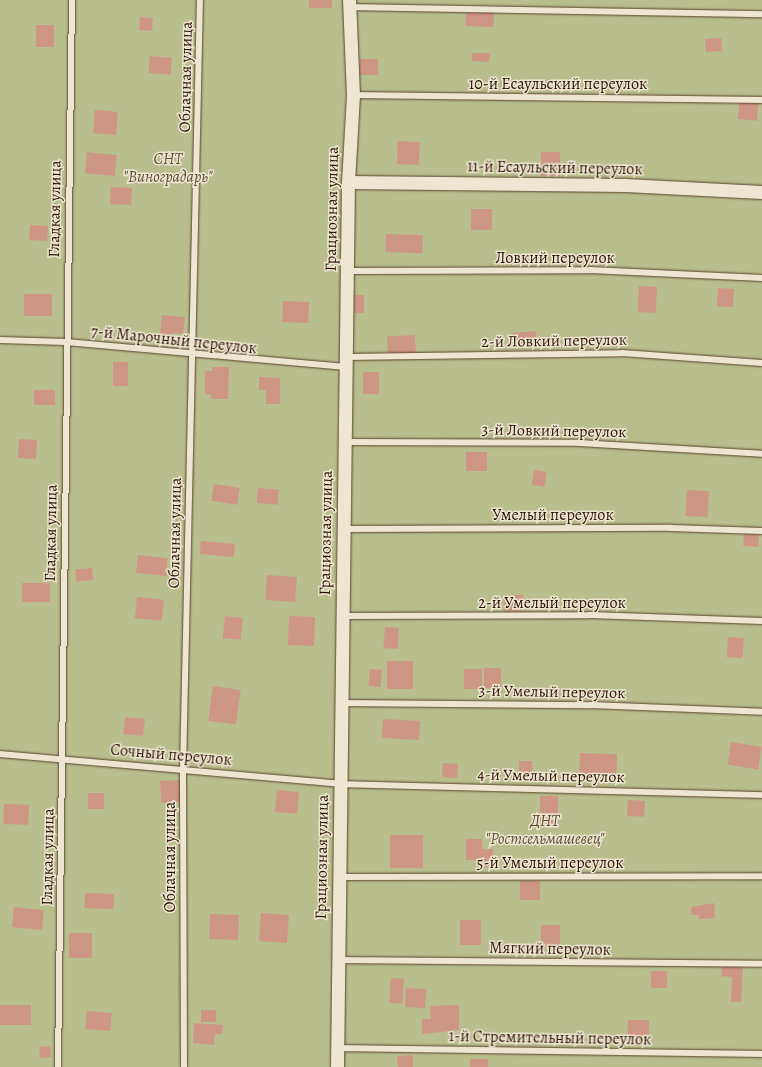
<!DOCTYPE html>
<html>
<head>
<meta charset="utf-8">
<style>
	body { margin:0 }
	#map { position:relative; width:762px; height:1067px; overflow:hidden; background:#e4daba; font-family:Alegreya,serif }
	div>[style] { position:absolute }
	.green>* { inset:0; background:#b8be8d; transform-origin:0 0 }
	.building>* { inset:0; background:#ce9684; transform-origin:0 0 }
	.roads { filter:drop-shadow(0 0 1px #5a432e) drop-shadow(0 0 1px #5a432e) }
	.lane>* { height:6px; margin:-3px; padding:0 3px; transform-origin:3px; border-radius:3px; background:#ede7d2 }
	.street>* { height:13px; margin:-6.5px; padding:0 6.5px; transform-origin:6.5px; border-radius:6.5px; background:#ede7d2 }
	span { translate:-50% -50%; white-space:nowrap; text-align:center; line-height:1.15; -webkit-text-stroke:3px #ede7d2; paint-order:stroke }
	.street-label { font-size:16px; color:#2c1100 }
	.park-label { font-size:16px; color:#5d4e31; font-style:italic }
</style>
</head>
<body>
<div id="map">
	<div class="green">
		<div style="left:0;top:0;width:762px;height:1067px"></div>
	</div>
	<div class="building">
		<div style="left:309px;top:0;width:23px;height:8px"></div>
		<div style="left:466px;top:10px;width:28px;height:16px;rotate:2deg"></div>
		<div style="left:140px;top:17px;width:13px;height:13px;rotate:4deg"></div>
		<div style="left:36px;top:25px;width:18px;height:22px"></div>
		<div style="left:721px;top:38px;width:13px;height:16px;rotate:86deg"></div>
		<div style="clip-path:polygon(472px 53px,490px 53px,489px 62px,472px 61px)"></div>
		<div style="left:150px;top:56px;width:22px;height:17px;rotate:5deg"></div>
		<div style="left:360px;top:59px;width:18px;height:16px"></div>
		<div style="left:740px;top:98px;width:19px;height:21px;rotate:6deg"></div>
		<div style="left:95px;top:110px;width:23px;height:23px;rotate:5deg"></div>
		<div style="left:398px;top:141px;width:22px;height:23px;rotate:3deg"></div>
		<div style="left:87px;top:152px;width:30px;height:21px;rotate:6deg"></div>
		<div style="left:541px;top:152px;width:19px;height:24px"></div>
		<div style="left:111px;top:187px;width:21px;height:17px;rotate:3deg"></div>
		<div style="left:471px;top:209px;width:21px;height:21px"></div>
		<div style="left:30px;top:225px;width:18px;height:15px;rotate:3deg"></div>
		<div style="left:386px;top:234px;width:37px;height:18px;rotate:2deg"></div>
		<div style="left:639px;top:286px;width:18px;height:26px;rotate:3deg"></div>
		<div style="left:718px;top:288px;width:16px;height:18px;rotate:4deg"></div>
		<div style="left:24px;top:294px;width:28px;height:22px"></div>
		<div style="left:350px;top:295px;width:14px;height:18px"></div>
		<div style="left:283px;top:301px;width:26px;height:21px;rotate:2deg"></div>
		<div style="clip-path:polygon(162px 315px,185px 317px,183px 334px,172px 333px,171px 345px,159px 344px)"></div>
		<div style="left:536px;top:331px;width:14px;height:24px;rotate:86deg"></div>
		<div style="left:415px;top:335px;width:18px;height:28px;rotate:87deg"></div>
		<div style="left:113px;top:362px;width:15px;height:24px"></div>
		<div style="clip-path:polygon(212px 367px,229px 367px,228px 399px,211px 399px,211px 394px,205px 394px,205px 371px,212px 371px)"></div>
		<div style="left:363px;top:372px;width:16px;height:22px"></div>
		<div style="clip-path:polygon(259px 377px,280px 378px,280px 404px,266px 404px,266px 390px,259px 390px)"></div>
		<div style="left:34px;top:390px;width:21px;height:15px"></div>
		<div style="left:19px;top:439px;width:18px;height:19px;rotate:3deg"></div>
		<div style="left:466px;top:452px;width:21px;height:19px"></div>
		<div style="left:534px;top:470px;width:13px;height:15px;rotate:9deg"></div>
		<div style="left:214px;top:484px;width:26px;height:17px;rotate:9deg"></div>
		<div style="left:258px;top:488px;width:21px;height:15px;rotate:5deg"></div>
		<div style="left:687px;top:490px;width:22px;height:26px;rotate:3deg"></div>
		<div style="left:744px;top:534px;width:15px;height:12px;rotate:4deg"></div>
		<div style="left:201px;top:541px;width:34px;height:13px;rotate:5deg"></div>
		<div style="left:138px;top:555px;width:30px;height:18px;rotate:6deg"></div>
		<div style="left:92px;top:568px;width:12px;height:17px;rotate:85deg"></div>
		<div style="left:267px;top:575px;width:30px;height:25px;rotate:4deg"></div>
		<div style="left:22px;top:583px;width:28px;height:19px"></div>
		<div style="left:504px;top:595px;width:19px;height:16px"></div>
		<div style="left:137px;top:597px;width:27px;height:21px;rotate:6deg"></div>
		<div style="left:225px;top:616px;width:18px;height:22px;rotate:6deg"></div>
		<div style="left:289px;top:616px;width:26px;height:29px;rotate:2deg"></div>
		<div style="left:385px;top:627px;width:14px;height:21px;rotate:4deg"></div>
		<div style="left:728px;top:637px;width:16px;height:20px;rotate:4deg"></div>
		<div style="left:387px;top:661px;width:26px;height:28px"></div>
		<div style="left:484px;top:668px;width:17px;height:20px"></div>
		<div style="left:370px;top:669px;width:12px;height:17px;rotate:5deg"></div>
		<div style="left:464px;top:669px;width:18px;height:20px"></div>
		<div style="left:213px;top:686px;width:28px;height:35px;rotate:8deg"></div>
		<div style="left:125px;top:717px;width:20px;height:17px;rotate:6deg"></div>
		<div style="left:383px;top:719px;width:37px;height:19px;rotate:3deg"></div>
		<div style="left:731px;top:742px;width:31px;height:23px;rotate:9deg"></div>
		<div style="left:580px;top:753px;width:37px;height:22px;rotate:2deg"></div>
		<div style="left:519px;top:761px;width:13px;height:14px"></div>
		<div style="left:443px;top:763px;width:15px;height:14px;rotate:4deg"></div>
		<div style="left:180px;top:780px;width:22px;height:20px;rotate:87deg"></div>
		<div style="left:277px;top:790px;width:22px;height:22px;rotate:5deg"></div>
		<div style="left:88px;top:793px;width:16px;height:16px"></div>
		<div style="left:540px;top:796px;width:18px;height:29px"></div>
		<div style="left:628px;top:800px;width:17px;height:16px;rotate:3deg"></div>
		<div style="left:4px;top:804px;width:25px;height:20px;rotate:2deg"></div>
		<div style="left:390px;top:835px;width:33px;height:33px"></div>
		<div style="clip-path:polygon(466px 839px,482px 839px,482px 849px,493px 849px,494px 867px,482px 867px,482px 860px,466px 860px)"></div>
		<div style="left:520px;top:881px;width:20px;height:19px"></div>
		<div style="left:85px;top:893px;width:29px;height:15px;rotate:2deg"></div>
		<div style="clip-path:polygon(714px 903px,715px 918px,699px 919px,699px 915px,692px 915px,691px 907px)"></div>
		<div style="left:14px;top:907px;width:30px;height:20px;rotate:6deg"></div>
		<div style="left:261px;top:913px;width:28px;height:28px;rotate:4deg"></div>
		<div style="left:210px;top:914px;width:29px;height:25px;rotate:2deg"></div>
		<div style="left:460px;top:920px;width:21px;height:25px"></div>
		<div style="left:560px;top:925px;width:23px;height:19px;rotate:90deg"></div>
		<div style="left:69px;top:933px;width:23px;height:25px"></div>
		<div style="clip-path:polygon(722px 966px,743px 967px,741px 1002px,731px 1002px,732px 977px,721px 976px)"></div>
		<div style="left:651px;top:971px;width:16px;height:17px"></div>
		<div style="left:391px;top:978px;width:13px;height:25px;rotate:4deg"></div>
		<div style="left:406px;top:988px;width:20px;height:19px;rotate:3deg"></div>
		<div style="left:0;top:1005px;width:31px;height:20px"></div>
		<div style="clip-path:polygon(459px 1005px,459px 1030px,422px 1034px,422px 1019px,431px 1019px,430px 1006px)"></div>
		<div style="left:201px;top:1010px;width:15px;height:12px"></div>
		<div style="left:87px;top:1011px;width:25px;height:18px;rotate:5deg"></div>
		<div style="clip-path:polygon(628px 1020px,649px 1020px,649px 1038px,640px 1038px,640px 1046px,627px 1046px)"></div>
		<div style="clip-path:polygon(194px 1023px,223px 1025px,222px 1034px,215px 1034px,214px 1045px,193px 1043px)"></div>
		<div style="left:50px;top:1046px;width:11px;height:11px;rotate:85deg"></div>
		<div style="clip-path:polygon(413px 1055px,413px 1067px,398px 1067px,397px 1056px)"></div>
		<div style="left:470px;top:1059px;width:18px;height:8px"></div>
	</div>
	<div class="roads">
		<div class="lane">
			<div style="left:350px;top:7px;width:412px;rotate:1deg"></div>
			<div style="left:353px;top:95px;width:409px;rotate:0.7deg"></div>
			<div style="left:347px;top:271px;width:243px;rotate:-0.2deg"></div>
			<div style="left:590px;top:270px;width:172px;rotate:2.7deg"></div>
			<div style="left:0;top:340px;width:66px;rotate:1.7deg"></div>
			<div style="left:66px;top:342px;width:281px;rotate:5.1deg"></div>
			<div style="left:346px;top:357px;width:276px;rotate:-0.8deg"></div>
			<div style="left:622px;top:353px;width:140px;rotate:4.1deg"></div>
			<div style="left:345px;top:442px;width:234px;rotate:0.2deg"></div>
			<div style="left:579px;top:443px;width:183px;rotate:3.4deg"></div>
			<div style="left:344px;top:529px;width:327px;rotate:-0.2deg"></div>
			<div style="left:671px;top:528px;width:91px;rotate:1.9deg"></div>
			<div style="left:342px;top:616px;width:248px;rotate:-0.2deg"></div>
			<div style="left:590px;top:615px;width:172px;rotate:2deg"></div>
			<div style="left:341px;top:703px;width:250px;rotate:0.5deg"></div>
			<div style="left:591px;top:705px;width:171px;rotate:2.3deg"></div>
			<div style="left:0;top:754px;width:341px;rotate:5deg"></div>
			<div style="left:340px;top:784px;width:422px;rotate:1.5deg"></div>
			<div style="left:339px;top:877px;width:423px;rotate:-0.1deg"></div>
			<div style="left:338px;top:960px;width:424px;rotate:0.5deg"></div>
			<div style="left:337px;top:1048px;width:425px;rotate:0.8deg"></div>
			<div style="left:58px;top:1067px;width:1067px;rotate:-89.25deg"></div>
			<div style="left:184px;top:1067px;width:297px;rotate:-90.2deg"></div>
			<div style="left:183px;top:770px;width:770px;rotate:-88.74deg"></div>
		</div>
		<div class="street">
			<div style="left:348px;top:182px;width:277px;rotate:0.6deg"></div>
			<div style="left:625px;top:185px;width:137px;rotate:2.9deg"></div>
			<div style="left:337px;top:1067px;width:885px;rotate:-89.29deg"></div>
			<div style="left:348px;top:182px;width:87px;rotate:-86.7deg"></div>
			<div style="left:353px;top:95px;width:95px;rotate:-92.4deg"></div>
		</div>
	</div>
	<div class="street-label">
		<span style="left:186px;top:77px;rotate:-89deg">Облачная улица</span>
		<span style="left:558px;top:84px">10-й Есаульский переулок</span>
		<span style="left:555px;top:168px;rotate:1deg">11-й Есаульский переулок</span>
		<span style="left:55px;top:209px;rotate:-89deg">Гладкая улица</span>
		<span style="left:332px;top:209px;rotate:-89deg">Грациозная улица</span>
		<span style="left:555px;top:258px">Ловкий переулок</span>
		<span style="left:174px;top:340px;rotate:6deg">7-й Марочный переулок</span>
		<span style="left:554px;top:341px;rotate:-1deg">2-й Ловкий переулок</span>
		<span style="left:554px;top:431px;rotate:1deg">3-й Ловкий переулок</span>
		<span style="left:553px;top:515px">Умелый переулок</span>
		<span style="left:51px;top:533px;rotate:-89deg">Гладкая улица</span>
		<span style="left:175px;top:533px;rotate:-89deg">Облачная улица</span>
		<span style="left:326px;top:533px;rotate:-89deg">Грациозная улица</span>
		<span style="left:552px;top:603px">2-й Умелый переулок</span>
		<span style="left:552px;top:692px;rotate:1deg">3-й Умелый переулок</span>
		<span style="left:171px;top:755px;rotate:5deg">Сочный переулок</span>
		<span style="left:551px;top:776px;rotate:1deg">4-й Умелый переулок</span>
		<span style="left:48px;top:857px;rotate:-89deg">Гладкая улица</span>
		<span style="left:170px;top:857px;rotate:-90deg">Облачная улица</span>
		<span style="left:322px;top:857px;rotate:-89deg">Грациозная улица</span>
		<span style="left:550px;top:863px">5-й Умелый переулок</span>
		<span style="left:550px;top:949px;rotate:1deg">Мягкий переулок</span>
		<span style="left:550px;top:1038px;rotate:1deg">1-й Стремительный переулок</span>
	</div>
	<div class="park-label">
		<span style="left:168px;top:168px">СНТ<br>"Виноградарь"</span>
		<span style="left:545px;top:830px">ДНТ<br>"Ростсельмашевец"</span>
	</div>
</div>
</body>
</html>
